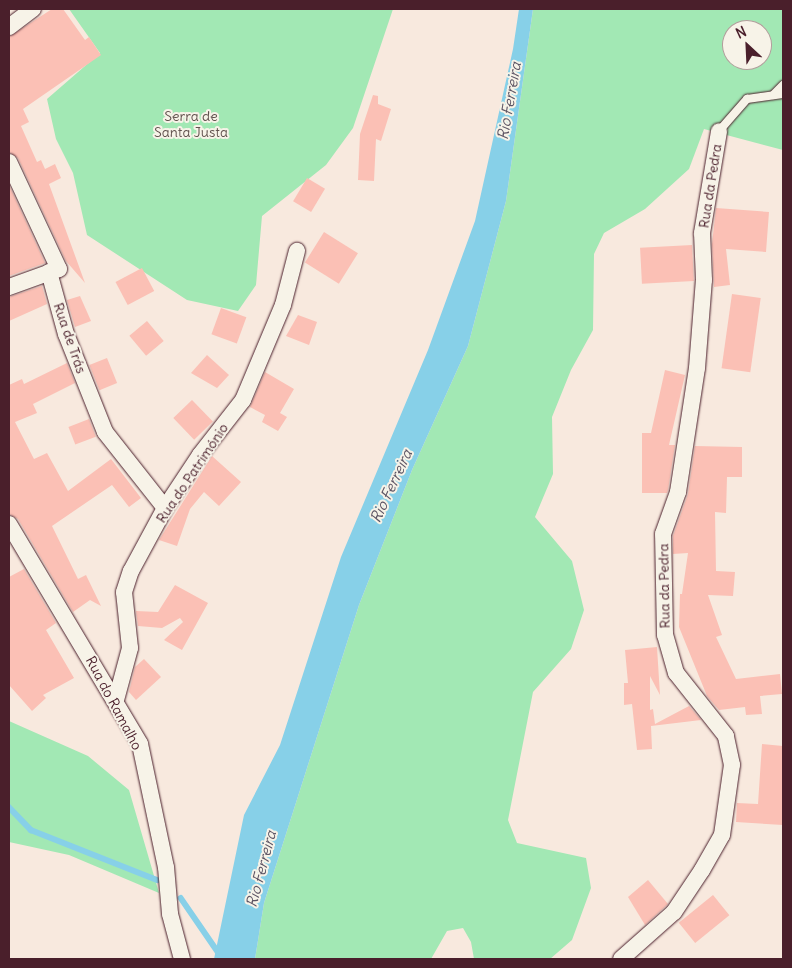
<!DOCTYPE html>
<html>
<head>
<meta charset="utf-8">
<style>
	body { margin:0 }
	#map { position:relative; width:792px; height:968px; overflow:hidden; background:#f8e9de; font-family:Delius,sans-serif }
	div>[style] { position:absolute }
	.green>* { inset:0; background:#a2e8b4 }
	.water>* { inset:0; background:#87d0e8 }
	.stream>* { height:5.5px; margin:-2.75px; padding:0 2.75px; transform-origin:2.75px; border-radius:2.75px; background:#87d0e8 }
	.building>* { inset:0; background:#fbc0b5; transform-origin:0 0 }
	.roads { filter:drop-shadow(0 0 1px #4a1f2b) drop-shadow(0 0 1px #4a1f2b) }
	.service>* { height:8px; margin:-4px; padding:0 4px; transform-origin:4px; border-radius:4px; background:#f7f3e8 }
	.minor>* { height:16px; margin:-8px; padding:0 8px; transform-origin:8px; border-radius:8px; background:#f7f3e8 }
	span { translate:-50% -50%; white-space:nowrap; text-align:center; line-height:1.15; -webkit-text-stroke:4px #f7f3e8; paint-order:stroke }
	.park-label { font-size:14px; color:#60514d }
	.street-label { font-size:14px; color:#4a1f2b }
	.water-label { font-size:15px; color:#5c5464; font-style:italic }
	.frame { position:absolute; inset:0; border:10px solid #4a1f2b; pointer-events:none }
	.north { position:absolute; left:722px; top:20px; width:50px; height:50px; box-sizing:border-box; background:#f7f3e8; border:1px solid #b29e9c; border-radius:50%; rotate:335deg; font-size:14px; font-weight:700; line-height:20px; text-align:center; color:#4a1f2b }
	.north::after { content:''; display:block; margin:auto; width:18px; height:22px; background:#4a1f2b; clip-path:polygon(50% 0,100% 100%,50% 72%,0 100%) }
</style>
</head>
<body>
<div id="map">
	<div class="green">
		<div style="clip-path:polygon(69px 9px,393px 9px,353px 128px,326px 165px,262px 216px,256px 285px,238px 311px,187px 300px,87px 235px,73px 173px,56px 139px,47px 99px,100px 53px)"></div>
		<div style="clip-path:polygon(evenodd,533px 9px,783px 9px,783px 150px,704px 129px,689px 169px,645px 209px,604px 233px,594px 254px,593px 330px,571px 370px,552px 417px,553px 474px,535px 517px,572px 561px,584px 610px,571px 649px,533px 692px,508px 820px,517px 843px,586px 858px,591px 888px,572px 940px,550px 959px,474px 959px,471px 942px,463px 928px,447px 931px,431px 959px,255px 959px,264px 903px,359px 605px,412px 470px,468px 346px,506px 201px,533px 9px,732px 30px,762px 30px,762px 60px,732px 60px,732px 30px)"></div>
		<div style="clip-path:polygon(9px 721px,88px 756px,129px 790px,159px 893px,69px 855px,9px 842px)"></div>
	</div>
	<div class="water">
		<div style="clip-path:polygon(519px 9px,533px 9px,506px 201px,468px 346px,412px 470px,359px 605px,264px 903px,255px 959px,214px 959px,244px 815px,280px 745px,341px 557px,428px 350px,475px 221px,513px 49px)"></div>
	</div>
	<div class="stream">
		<div style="left:9px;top:807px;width:32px;rotate:46deg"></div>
		<div style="left:31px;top:830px;width:136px;rotate:21.6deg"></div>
		<div style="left:181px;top:898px;width:74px;rotate:55.5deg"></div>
	</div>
	<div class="building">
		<div style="clip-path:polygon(52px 9px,63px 9px,85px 40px,89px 37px,101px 55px,23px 109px,29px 122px,21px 126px,37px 162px,41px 160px,45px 169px,55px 164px,61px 178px,49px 184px,85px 283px,66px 261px,18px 158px,9px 152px,9px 37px)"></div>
		<div style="clip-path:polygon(373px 95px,378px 96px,378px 104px,391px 109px,381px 141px,376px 139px,374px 181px,358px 180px,360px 134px)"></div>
		<div style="left:307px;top:178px;width:21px;height:27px;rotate:31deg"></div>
		<div style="clip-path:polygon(9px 185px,45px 263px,9px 276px)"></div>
		<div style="clip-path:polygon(716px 208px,769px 212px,766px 252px,726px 249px,730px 285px,714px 287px,712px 244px)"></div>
		<div style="left:324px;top:232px;width:40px;height:36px;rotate:32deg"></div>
		<div style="left:692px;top:245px;width:36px;height:52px;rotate:87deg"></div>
		<div style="left:142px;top:268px;width:26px;height:30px;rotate:62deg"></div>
		<div style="clip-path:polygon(42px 286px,47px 304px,9px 321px,9px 297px)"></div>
		<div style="left:732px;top:294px;width:29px;height:75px;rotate:8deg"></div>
		<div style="clip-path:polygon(80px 296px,91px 321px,75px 327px,67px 300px)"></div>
		<div style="left:221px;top:308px;width:27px;height:28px;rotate:20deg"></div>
		<div style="clip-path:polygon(298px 315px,317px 322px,309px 345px,286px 336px)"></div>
		<div style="left:147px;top:321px;width:26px;height:23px;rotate:50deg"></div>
		<div style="clip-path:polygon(207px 355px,229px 375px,217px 388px,191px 373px)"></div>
		<div style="left:107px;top:358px;width:27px;height:19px;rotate:68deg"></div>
		<div style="clip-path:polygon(67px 363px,75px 383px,33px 404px,37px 413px,15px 422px,34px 459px,47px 453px,68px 491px,111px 459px,141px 498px,129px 507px,112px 485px,52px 526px,78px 579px,86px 575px,101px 606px,90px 600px,73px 612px,18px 519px,9px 514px,9px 385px,22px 379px,24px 384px)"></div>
		<div style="clip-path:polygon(665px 370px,685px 375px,669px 445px,675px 445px,668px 490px,667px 493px,642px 493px,642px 433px,651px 433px)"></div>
		<div style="clip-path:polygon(265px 372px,294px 389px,280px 413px,287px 417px,278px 431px,262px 422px,265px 415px,250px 407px)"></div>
		<div style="left:192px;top:400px;width:30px;height:26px;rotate:46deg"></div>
		<div style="left:89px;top:419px;width:19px;height:22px;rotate:69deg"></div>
		<div style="clip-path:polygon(695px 446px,742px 447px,742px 477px,727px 477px,726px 513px,715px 512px,716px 571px,735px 572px,733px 596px,708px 595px,722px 635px,716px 637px,736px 679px,780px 674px,782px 694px,760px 696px,762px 714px,746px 715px,745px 707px,719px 710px,707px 696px,679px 627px,680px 594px,682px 594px,688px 553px,673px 554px,673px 536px,688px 494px)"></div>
		<div style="clip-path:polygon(212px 456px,241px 482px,219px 506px,204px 492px,190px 509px,177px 546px,159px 540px)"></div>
		<div style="clip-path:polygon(24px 569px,56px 623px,46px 630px,74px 678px,43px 695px,46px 698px,32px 711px,9px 685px,9px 577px)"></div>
		<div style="clip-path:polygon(175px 585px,208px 603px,182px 650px,164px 640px,183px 622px,180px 618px,162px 628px,138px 626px,136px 611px,158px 612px)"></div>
		<div style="clip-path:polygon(657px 647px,660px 695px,650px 676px,650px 710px,653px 709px,655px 724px,689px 706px,701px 720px,651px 726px,652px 749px,637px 750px,632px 704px,624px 705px,624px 683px,628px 683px,625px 650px)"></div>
		<div style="clip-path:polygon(144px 659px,161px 677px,136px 700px,129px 692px,135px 667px)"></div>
		<div style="clip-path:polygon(762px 744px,783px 746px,783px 825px,736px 822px,737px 803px,758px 804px)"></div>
		<div style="clip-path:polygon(648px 880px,668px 904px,645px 925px,628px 897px)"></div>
		<div style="left:713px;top:895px;width:26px;height:44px;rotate:51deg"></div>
	</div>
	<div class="roads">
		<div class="service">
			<div style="left:773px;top:95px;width:14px;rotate:-45deg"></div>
			<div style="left:719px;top:131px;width:43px;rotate:-48.8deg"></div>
			<div style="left:747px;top:99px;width:36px;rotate:-8deg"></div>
		</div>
		<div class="minor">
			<div style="left:9px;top:27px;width:30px;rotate:-37deg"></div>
			<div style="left:9px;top:162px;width:118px;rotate:65deg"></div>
			<div style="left:59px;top:269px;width:53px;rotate:160.2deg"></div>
			<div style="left:49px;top:272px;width:64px;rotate:74.7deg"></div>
			<div style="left:66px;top:334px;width:105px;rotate:68.3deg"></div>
			<div style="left:105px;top:432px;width:97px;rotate:51.7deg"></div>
			<div style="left:9px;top:524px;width:256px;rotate:59.2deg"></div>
			<div style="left:140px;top:744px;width:126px;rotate:78.1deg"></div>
			<div style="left:166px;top:867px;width:47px;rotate:85.1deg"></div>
			<div style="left:170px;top:914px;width:47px;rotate:75.1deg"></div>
			<div style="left:116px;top:700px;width:54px;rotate:-74.9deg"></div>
			<div style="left:130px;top:648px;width:56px;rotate:-96.1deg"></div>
			<div style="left:124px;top:592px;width:22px;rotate:-72deg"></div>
			<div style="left:131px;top:571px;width:72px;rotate:-61.6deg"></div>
			<div style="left:165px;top:508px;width:64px;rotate:-56.6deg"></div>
			<div style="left:200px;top:455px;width:70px;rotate:-52deg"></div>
			<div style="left:243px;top:400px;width:103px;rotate:-67.2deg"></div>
			<div style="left:283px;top:305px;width:56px;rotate:-75.5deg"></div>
			<div style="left:621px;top:959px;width:71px;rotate:-41.6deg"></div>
			<div style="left:674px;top:912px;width:50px;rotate:-56.3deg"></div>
			<div style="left:702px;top:870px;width:40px;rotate:-60.3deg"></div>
			<div style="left:722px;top:835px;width:71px;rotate:-81.9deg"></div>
			<div style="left:732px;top:765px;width:30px;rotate:-102deg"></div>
			<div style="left:726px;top:736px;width:80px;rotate:-128.4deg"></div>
			<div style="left:676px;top:673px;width:40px;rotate:-106deg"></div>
			<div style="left:665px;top:635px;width:101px;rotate:-91.1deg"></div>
			<div style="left:663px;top:534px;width:45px;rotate:-70.3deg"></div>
			<div style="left:678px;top:492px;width:125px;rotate:-81.3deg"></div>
			<div style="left:697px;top:368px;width:88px;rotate:-85.5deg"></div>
			<div style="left:704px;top:280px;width:47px;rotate:-92.4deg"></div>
			<div style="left:702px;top:233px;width:103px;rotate:-80.5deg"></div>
		</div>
	</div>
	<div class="park-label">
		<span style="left:191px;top:124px">Serra de<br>Santa Justa</span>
	</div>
	<div class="street-label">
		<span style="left:710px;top:186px;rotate:-81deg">Rua da Pedra</span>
		<span style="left:70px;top:338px;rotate:71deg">Rua de Trás</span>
		<span style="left:192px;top:473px;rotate:-56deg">Rua do Património</span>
		<span style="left:664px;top:586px;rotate:-91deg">Rua da Pedra</span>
		<span style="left:114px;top:703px;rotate:62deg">Rua do Ramalho</span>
	</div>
	<div class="water-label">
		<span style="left:509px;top:101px;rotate:-80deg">Rio Ferreira</span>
		<span style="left:391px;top:486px;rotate:-65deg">Rio Ferreira</span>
		<span style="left:261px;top:869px;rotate:-75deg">Rio Ferreira</span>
	</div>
	<div class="frame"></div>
	<div class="north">N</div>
</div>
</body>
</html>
